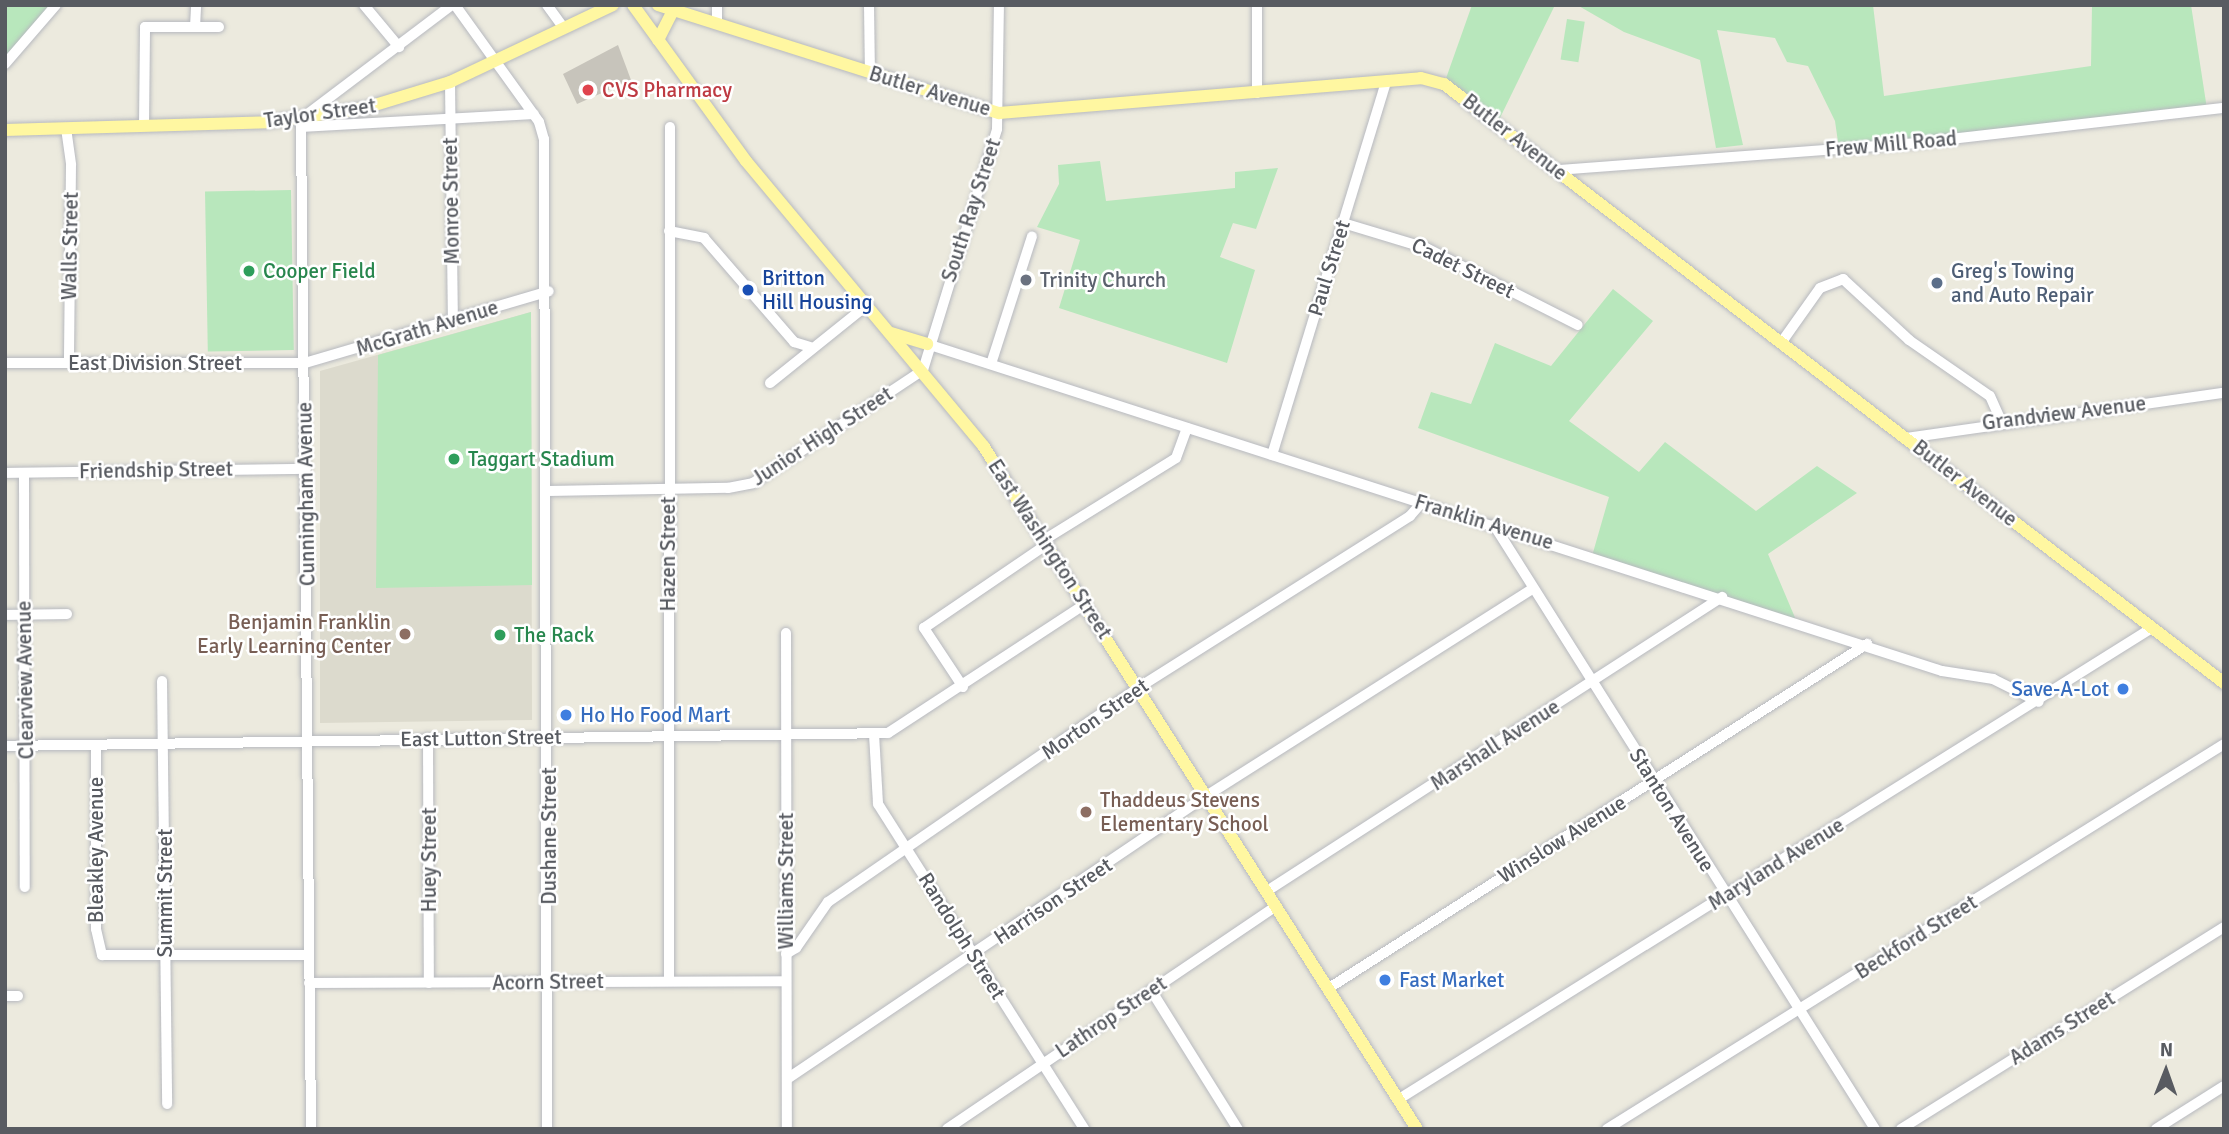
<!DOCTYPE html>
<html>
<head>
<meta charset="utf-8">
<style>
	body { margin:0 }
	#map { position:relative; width:2229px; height:1134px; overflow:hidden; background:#eceade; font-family:Signika,sans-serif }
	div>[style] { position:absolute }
	.education>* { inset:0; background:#dcdacd }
	.green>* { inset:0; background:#b8e7bc; transform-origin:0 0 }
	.building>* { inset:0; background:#c7c4bb }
	.roads { filter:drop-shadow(0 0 2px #b7b9bf) drop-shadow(0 0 2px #b7b9bf) }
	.minor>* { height:10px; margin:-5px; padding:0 5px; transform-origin:5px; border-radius:5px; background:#fff }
	.major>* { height:12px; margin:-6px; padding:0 6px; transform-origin:6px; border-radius:6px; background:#fff7a1 }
	.dots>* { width:19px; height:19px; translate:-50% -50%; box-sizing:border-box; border:4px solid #fff; border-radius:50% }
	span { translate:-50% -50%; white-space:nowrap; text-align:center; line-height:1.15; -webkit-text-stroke:5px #fff; paint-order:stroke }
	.health-label { font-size:21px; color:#be3a42 }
	.left { translate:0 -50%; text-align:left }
	.street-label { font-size:21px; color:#585b61 }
	.leisure-label { font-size:21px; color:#27864d }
	.service-label { font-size:21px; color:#4e5e75 }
	.transit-label { font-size:21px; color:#164399 }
	.worship-label { font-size:21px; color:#5b616d }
	.education-label { font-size:21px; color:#785e54 }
	.right { translate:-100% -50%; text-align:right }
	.shop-label { font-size:21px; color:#366cbe }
	.frame { position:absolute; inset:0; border:7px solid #585b61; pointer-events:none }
	.north { position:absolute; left:2131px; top:1036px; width:70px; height:70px; -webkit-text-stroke:5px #fff; paint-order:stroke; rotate:1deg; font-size:19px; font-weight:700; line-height:28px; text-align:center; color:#585b61 }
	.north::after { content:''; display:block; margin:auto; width:24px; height:32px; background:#585b61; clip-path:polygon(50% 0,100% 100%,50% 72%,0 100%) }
</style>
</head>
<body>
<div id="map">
	<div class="education">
		<div style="clip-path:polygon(531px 312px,532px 720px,320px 723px,320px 371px)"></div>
	</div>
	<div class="green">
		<div style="clip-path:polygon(5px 5px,56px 5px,5px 65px)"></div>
		<div style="clip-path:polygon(1472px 5px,1555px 5px,1497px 124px,1444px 84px)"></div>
		<div style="clip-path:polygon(1577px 5px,1873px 5px,1884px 96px,2091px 66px,2092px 5px,2191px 5px,2207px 109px,1839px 149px,1835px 121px,1808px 66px,1787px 62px,1775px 38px,1717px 30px,1743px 145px,1716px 148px,1700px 60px,1624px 32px)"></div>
		<div style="left:1567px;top:19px;width:18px;height:41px;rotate:9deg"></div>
		<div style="clip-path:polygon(1100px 161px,1106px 201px,1235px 188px,1235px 172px,1278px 168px,1256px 229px,1233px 223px,1220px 257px,1255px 270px,1227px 363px,1059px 308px,1080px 240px,1037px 227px,1059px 184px,1058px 165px)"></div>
		<div style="left:291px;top:190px;width:160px;height:86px;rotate:89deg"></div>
		<div style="clip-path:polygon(1613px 289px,1653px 321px,1569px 421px,1639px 472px,1665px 442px,1756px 511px,1817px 466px,1857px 493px,1768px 554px,1796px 620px,1592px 556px,1609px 497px,1418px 428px,1431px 392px,1471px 404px,1495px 343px,1551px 366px)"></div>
		<div style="clip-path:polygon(531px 312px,532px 585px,376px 588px,378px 355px)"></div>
	</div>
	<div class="building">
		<div style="clip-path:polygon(618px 45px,631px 80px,577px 104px,563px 74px)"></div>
	</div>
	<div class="roads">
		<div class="minor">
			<div style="left:364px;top:5px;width:55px;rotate:50.2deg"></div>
			<div style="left:455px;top:5px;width:144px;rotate:54.3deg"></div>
			<div style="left:539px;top:122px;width:18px;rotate:74deg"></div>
			<div style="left:544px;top:139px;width:990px;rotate:89.83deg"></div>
			<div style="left:547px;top:5px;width:26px;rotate:54deg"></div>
			<div style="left:869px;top:5px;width:68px;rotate:89.2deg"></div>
			<div style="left:717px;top:24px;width:19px;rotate:-90deg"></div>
			<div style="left:195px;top:27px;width:22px;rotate:-87deg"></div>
			<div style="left:5px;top:64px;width:78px;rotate:-49.2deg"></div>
			<div style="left:450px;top:82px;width:238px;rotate:89.3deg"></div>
			<div style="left:1257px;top:93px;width:88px;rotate:-90deg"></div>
			<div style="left:144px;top:126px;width:99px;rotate:-89.4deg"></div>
			<div style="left:145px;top:27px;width:74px"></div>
			<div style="left:301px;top:127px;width:233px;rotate:-3.2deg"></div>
			<div style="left:66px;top:128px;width:37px;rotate:82deg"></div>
			<div style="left:71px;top:165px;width:198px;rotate:90.6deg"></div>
			<div style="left:1558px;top:170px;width:359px;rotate:-4.3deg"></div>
			<div style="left:1916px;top:143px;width:310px;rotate:-6.5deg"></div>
			<div style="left:1343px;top:223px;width:87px;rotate:16.8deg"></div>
			<div style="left:1426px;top:248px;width:170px;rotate:26.9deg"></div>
			<div style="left:669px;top:231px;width:36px;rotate:11deg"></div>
			<div style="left:704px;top:238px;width:138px;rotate:49.1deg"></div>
			<div style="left:794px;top:342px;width:17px;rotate:17deg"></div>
			<div style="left:1781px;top:343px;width:67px;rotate:-54.7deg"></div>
			<div style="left:1820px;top:288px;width:25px;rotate:-21deg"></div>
			<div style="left:1843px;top:279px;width:90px;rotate:42.7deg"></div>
			<div style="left:1909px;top:340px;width:98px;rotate:34.7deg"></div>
			<div style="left:1990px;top:396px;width:27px;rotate:66deg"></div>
			<div style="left:927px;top:344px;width:1066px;rotate:17.86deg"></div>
			<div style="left:1942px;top:671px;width:52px;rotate:8.9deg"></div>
			<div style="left:1993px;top:679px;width:51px;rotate:26.6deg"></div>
			<div style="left:5px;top:363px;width:300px"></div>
			<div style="left:305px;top:363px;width:254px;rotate:-16.4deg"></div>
			<div style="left:991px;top:364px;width:134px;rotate:-72.2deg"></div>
			<div style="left:770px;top:383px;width:124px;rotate:-38.8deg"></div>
			<div style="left:1906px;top:438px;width:321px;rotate:-8.1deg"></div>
			<div style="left:1272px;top:455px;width:391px;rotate:-73deg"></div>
			<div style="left:5px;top:473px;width:301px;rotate:-0.8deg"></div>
			<div style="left:24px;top:473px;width:414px;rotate:89.9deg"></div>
			<div style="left:548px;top:491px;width:180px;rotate:-1deg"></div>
			<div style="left:728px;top:488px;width:25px;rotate:-11deg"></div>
			<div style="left:753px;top:483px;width:204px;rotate:-33.6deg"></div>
			<div style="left:923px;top:370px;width:252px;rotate:-72.9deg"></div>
			<div style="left:997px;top:129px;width:124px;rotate:-89.1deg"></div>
			<div style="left:1494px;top:525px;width:714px;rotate:57.76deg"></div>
			<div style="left:1044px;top:540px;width:155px;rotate:-31.8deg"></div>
			<div style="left:1176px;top:458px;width:32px;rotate:-70deg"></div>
			<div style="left:5px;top:615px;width:62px;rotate:-0.9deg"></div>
			<div style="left:786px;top:633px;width:496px;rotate:89.9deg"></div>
			<div style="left:162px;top:681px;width:423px;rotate:89.3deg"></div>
			<div style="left:963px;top:687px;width:71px;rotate:-123.5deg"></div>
			<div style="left:924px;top:628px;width:149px;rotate:-34.3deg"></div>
			<div style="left:874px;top:734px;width:70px;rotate:86.7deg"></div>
			<div style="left:878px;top:804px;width:385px;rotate:57.6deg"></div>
			<div style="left:428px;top:738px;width:245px;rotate:89.8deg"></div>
			<div style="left:96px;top:745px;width:184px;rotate:90deg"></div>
			<div style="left:96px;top:929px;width:27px;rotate:77deg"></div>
			<div style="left:102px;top:955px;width:207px"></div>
			<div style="left:5px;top:746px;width:883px;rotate:-0.84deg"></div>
			<div style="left:888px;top:733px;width:235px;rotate:-33.2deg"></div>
			<div style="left:1267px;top:891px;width:542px;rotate:-32.87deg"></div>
			<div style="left:786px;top:954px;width:12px;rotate:-31deg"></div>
			<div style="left:796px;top:948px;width:56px;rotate:-55.2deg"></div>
			<div style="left:828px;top:902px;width:377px;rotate:-34.6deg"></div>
			<div style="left:1138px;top:688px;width:322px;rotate:-32.3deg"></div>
			<div style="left:1410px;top:516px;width:18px;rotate:-49deg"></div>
			<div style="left:669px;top:981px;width:854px;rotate:-89.93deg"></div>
			<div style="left:309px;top:983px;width:477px;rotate:-0.2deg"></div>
			<div style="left:1329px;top:988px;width:639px;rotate:-32.6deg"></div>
			<div style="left:1151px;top:990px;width:164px;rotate:58deg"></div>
			<div style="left:5px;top:996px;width:13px"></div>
			<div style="left:787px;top:1079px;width:506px;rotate:-34.04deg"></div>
			<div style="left:1206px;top:796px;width:386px;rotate:-32.4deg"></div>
			<div style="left:1399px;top:1099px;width:888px;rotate:-32.03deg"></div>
			<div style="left:311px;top:1129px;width:1010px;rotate:-90.57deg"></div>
			<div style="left:301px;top:119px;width:189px;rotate:-37.1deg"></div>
			<div style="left:947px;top:1129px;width:397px;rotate:-34.1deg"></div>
			<div style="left:1607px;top:1129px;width:727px;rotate:-31.96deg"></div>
			<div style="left:1901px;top:1129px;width:381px;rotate:-32deg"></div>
			<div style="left:2156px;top:1129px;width:80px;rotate:-32.3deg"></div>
		</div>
		<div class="major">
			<div style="left:633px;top:5px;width:193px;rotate:54.1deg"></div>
			<div style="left:746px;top:161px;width:372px;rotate:50.2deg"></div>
			<div style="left:984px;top:447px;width:808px;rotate:57.59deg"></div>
			<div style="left:658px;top:5px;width:358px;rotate:17.6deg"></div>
			<div style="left:999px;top:113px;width:423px;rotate:-4.7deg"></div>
			<div style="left:1421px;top:78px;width:24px;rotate:15deg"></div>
			<div style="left:1444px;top:84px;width:983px;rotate:37.52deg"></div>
			<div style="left:658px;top:40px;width:34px;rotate:-63deg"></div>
			<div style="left:5px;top:130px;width:263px;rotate:-1.7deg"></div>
			<div style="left:268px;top:122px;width:98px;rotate:-8.2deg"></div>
			<div style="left:365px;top:108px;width:89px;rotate:-17deg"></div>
			<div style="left:450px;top:82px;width:180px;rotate:-25.3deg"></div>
			<div style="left:891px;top:333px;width:38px;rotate:17deg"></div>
		</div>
	</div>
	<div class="dots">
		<div style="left:588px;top:90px;background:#e0444e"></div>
		<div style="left:249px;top:271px;background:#2e9e5b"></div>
		<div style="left:1026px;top:280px;background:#6b7280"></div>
		<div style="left:1937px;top:283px;background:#5c6f8a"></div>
		<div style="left:748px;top:290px;background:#1a4fb4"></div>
		<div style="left:454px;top:459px;background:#2e9e5b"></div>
		<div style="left:405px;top:634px;background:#8d6e63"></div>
		<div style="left:500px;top:635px;background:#2e9e5b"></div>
		<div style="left:2123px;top:689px;background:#3f7fe0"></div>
		<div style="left:566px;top:715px;background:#3f7fe0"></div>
		<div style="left:1086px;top:812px;background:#8d6e63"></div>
		<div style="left:1385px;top:980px;background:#3f7fe0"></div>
	</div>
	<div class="health-label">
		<span class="left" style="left:602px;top:90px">CVS Pharmacy</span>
	</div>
	<div class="street-label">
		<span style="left:930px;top:91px;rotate:17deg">Butler Avenue</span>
		<span style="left:320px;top:113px;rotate:-8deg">Taylor Street</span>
		<span style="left:1515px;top:137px;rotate:38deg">Butler Avenue</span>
		<span style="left:1891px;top:144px;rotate:-5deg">Frew Mill Road</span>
		<span style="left:451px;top:201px;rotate:-91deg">Monroe Street</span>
		<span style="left:971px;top:210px;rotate:-72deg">South Ray Street</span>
		<span style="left:70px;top:246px;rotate:-89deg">Walls Street</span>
		<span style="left:1329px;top:268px;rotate:-73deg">Paul Street</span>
		<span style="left:1463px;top:268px;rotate:26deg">Cadet Street</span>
		<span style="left:427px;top:328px;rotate:-17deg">McGrath Avenue</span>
		<span style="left:155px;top:363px">East Division Street</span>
		<span style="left:2064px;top:413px;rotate:-7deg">Grandview Avenue</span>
		<span style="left:822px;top:436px;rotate:-33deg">Junior High Street</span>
		<span style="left:156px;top:470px;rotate:-1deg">Friendship Street</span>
		<span style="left:1965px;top:483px;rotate:38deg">Butler Avenue</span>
		<span style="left:306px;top:494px;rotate:-91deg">Cunningham Avenue</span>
		<span style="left:1484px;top:522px;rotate:17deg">Franklin Avenue</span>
		<span style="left:1050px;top:549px;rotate:57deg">East Washington Street</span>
		<span style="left:668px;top:554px;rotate:-90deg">Hazen Street</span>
		<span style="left:25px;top:680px;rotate:-91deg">Clearview Avenue</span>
		<span style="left:1095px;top:719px;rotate:-35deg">Morton Street</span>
		<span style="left:481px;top:738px;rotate:-1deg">East Lutton Street</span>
		<span style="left:1495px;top:745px;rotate:-33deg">Marshall Avenue</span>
		<span style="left:1672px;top:810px;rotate:58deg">Stanton Avenue</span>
		<span style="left:549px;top:836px;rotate:-90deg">Dushane Street</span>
		<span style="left:1562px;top:839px;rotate:-32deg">Winslow Avenue</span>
		<span style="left:96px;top:850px;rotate:-90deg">Bleakley Avenue</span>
		<span style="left:429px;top:860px;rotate:-90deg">Huey Street</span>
		<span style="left:1776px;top:864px;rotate:-32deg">Maryland Avenue</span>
		<span style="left:786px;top:881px;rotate:-90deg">Williams Street</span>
		<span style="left:165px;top:893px;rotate:-90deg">Summit Street</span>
		<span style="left:1053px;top:901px;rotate:-34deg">Harrison Street</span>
		<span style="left:962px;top:936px;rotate:58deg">Randolph Street</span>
		<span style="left:1916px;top:937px;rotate:-32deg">Beckford Street</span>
		<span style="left:548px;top:982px;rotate:-1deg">Acorn Street</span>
		<span style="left:1111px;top:1017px;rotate:-34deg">Lathrop Street</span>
		<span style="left:2062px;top:1028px;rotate:-32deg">Adams Street</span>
	</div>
	<div class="leisure-label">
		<span class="left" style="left:263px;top:271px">Cooper Field</span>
		<span class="left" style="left:468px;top:459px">Taggart Stadium</span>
		<span class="left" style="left:514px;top:635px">The Rack</span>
	</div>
	<div class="service-label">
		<span class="left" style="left:1951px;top:283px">Greg's Towing<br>and Auto Repair</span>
	</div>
	<div class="transit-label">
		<span class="left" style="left:762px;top:290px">Britton<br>Hill Housing</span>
	</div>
	<div class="worship-label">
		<span class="left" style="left:1040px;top:280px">Trinity Church</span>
	</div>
	<div class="education-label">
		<span class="right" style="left:391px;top:634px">Benjamin Franklin<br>Early Learning Center</span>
		<span class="left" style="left:1100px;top:812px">Thaddeus Stevens<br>Elementary School</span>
	</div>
	<div class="shop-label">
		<span class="right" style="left:2109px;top:689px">Save-A-Lot</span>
		<span class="left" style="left:580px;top:715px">Ho Ho Food Mart</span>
		<span class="left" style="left:1399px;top:980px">Fast Market</span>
	</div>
	<div class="frame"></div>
	<div class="north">N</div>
</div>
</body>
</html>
